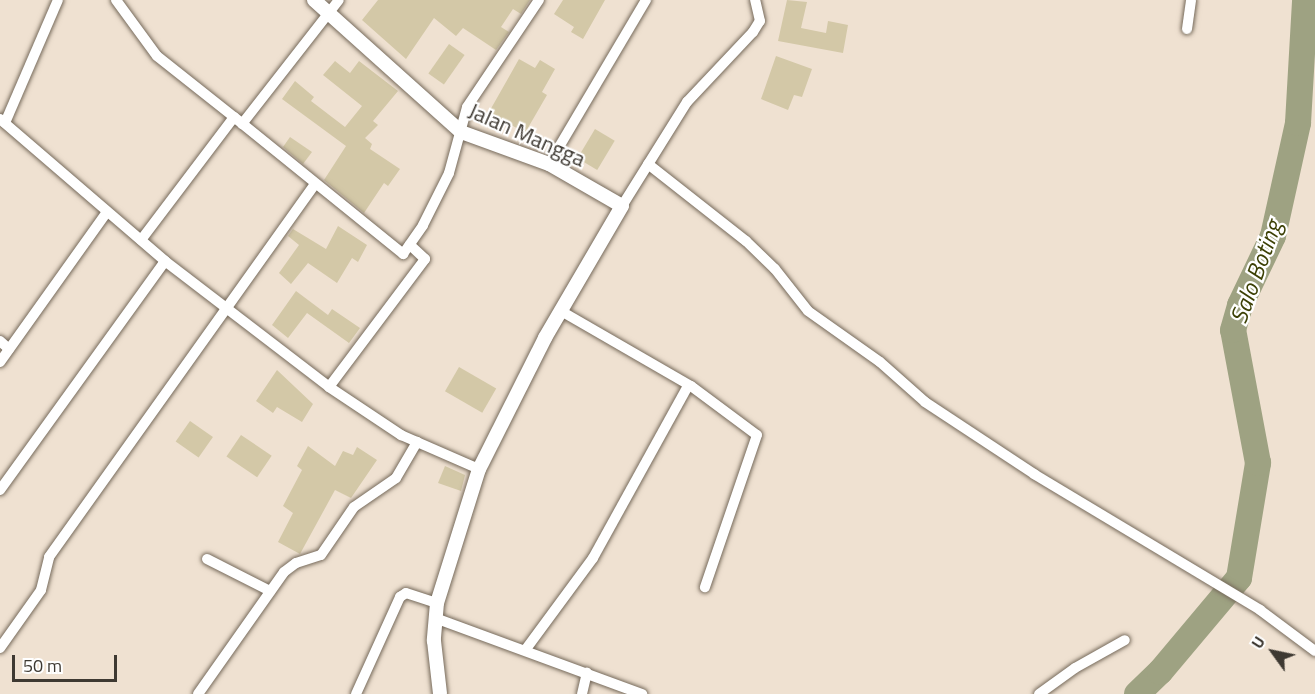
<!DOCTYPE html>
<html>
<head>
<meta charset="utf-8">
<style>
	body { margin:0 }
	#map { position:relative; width:1315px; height:694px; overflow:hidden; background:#efe1d1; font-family:"Titillium Web",sans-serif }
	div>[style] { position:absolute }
	.river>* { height:26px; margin:-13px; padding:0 13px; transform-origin:13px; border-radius:13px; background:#9ea282 }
	.building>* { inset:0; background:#d3c8a7; transform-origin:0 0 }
	.roads { filter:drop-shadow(0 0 2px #766a5b) drop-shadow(0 0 2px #766a5b) }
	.minor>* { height:10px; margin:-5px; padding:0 5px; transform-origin:5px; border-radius:5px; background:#fff }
	.tertiary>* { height:14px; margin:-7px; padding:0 7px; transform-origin:7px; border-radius:7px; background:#fff }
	span { translate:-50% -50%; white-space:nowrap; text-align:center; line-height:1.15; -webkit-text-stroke:4.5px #fff; paint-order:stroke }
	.street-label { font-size:22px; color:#3e3932 }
	.water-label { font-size:24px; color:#3c4005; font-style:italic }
	.north { position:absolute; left:1243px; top:622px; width:60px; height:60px; -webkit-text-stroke:4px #fff; paint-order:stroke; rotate:303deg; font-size:16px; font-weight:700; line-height:24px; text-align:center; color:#3e3932 }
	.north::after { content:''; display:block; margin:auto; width:21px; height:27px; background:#3e3932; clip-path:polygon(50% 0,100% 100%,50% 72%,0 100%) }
	.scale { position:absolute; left:12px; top:655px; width:105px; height:27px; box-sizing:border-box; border:3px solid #3e3932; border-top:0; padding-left:8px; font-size:18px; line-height:21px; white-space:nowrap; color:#3e3932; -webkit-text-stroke:4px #fff; paint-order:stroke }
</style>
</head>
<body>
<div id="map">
	<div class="river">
		<div style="left:1137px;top:694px;width:32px;rotate:-44deg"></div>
		<div style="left:1160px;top:672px;width:123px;rotate:-50deg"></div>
		<div style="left:1239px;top:578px;width:117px;rotate:-80.6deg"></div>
		<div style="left:1258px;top:463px;width:135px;rotate:-100.6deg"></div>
		<div style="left:1233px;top:330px;width:26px;rotate:-74deg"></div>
		<div style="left:1240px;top:305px;width:76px;rotate:-64.4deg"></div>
		<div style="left:1273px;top:236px;width:116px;rotate:-77.5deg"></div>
		<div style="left:1298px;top:123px;width:123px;rotate:-86.7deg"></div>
	</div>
	<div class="building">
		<div style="clip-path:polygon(378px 0,530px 0,521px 14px,513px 9px,501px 27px,509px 32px,496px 50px,463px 28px,456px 36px,434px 18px,406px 59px,362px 20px)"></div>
		<div style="clip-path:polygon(563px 0,605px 0,583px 39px,571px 32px,574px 27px,554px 14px)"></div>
		<div style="clip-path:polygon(787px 0,807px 2px,801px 28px,826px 33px,828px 21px,848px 25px,843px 53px,778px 41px)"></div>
		<div style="left:449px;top:44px;width:19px;height:36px;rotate:35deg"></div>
		<div style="clip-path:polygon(776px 56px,812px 69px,802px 97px,794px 95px,788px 110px,761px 99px)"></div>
		<div style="clip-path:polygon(519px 59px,535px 68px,540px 60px,555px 69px,542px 92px,547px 95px,525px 133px,489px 112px)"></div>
		<div style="clip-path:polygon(335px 61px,350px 73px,359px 61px,398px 91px,373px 121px,378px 125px,365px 138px,372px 144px,370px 149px,400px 169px,388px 186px,384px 183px,364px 213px,324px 180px,346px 146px,282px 99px,295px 81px,314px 97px,311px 101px,345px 127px,362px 106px,323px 75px)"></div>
		<div style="left:595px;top:129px;width:23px;height:34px;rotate:31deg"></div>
		<div style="clip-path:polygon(290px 137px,312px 152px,303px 164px,283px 147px)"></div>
		<div style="clip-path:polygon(338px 226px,367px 245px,358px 262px,352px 258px,337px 283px,308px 263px,291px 284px,279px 273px,299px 245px,288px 236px,293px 229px,326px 249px)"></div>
		<div style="clip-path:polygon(296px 291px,328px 315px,332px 309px,360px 328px,349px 343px,307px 313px,288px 338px,272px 325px)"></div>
		<div style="left:459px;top:367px;width:43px;height:28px;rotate:30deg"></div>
		<div style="clip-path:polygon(277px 370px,313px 404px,302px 422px,277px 407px,273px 413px,256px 401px)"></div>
		<div style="left:190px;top:421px;width:28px;height:25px;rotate:35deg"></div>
		<div style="left:241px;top:435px;width:37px;height:26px;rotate:34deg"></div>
		<div style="clip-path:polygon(308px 446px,335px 466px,343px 451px,353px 455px,357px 447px,377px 460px,351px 498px,335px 490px,300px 554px,278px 542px,293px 513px,283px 506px,302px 470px,297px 466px)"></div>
		<div style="clip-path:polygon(445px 466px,465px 475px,461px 491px,438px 483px)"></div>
	</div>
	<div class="roads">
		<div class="minor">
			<div style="left:116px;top:0;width:69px;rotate:53.8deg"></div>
			<div style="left:157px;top:56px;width:98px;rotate:38.4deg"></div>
			<div style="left:1187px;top:29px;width:29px;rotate:-82deg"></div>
			<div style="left:0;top:119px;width:218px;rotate:40.7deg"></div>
			<div style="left:165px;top:261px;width:207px;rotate:37.5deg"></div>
			<div style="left:329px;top:387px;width:87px;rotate:33.7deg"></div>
			<div style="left:401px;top:435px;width:85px;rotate:23.6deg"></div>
			<div style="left:5px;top:123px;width:134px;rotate:-66.7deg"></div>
			<div style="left:242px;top:124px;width:157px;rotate:-52deg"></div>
			<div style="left:549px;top:164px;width:191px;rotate:-59.4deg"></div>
			<div style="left:648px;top:164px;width:125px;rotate:38.2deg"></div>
			<div style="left:746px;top:241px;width:40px;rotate:44deg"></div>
			<div style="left:775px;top:269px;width:53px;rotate:51.8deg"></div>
			<div style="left:808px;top:311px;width:88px;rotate:35.3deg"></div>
			<div style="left:880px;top:362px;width:60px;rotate:41.6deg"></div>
			<div style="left:925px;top:402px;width:131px;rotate:33.4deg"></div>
			<div style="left:1034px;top:474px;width:264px;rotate:31deg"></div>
			<div style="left:1260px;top:610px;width:69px;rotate:36.7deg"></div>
			<div style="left:622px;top:206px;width:123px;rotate:-58deg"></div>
			<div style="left:687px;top:102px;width:96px;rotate:-46.7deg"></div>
			<div style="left:753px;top:32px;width:13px;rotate:-58deg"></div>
			<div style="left:760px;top:21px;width:22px;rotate:-103deg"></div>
			<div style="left:141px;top:240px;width:154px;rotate:-52.9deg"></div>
			<div style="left:234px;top:117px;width:218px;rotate:39deg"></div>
			<div style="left:403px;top:254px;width:35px;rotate:-55deg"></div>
			<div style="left:423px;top:225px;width:58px;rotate:-63.4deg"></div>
			<div style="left:449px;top:173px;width:68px;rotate:-74.7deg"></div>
			<div style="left:467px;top:107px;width:129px;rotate:-56.1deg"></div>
			<div style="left:561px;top:311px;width:150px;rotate:30deg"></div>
			<div style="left:691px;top:386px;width:82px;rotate:36.6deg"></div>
			<div style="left:757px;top:435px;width:161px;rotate:108.9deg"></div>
			<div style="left:0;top:341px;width:12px;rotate:42deg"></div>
			<div style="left:0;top:362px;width:184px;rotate:-54.5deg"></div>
			<div style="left:329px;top:387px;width:160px;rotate:-53.1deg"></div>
			<div style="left:425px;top:259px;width:21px;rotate:-137deg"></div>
			<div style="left:0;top:490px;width:282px;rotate:-54.2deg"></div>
			<div style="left:207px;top:559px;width:71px;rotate:26.9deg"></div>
			<div style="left:435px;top:618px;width:221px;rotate:20.2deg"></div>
			<div style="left:0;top:648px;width:71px;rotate:-54.7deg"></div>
			<div style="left:41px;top:590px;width:34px;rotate:-76deg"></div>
			<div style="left:49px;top:557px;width:456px;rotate:-54.5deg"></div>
			<div style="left:526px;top:649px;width:113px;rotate:-53.6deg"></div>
			<div style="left:593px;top:558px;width:196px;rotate:-61.1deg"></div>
			<div style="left:198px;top:694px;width:149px;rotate:-54.8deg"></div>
			<div style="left:284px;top:572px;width:15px;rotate:-37deg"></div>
			<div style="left:296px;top:563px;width:26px;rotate:-18deg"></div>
			<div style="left:321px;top:555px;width:58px;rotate:-55.5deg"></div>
			<div style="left:354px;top:507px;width:51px;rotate:-34.6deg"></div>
			<div style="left:396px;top:478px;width:42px;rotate:-59.7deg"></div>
			<div style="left:356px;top:694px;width:107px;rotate:-65.6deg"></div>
			<div style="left:400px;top:597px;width:7px;rotate:-34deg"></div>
			<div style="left:406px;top:593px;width:33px;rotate:18deg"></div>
			<div style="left:582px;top:694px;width:22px;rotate:-77deg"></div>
			<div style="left:1039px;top:694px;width:44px;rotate:-35.8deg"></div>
			<div style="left:1075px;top:668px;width:57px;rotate:-29.2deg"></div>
		</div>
		<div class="tertiary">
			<div style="left:314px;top:0;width:198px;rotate:41.9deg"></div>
			<div style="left:461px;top:132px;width:94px;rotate:20deg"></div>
			<div style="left:549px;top:164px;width:84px;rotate:29.9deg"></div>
			<div style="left:622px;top:206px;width:153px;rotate:120.3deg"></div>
			<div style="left:545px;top:338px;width:147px;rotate:116.7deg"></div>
			<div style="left:479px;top:469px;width:140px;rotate:107.4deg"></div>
			<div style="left:437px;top:603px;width:38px;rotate:95deg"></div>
			<div style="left:434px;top:641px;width:53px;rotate:83.5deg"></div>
		</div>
	</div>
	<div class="street-label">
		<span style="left:527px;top:135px;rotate:24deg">Jalan Mangga</span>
	</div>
	<div class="water-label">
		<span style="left:1256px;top:272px;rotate:-70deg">Salo Boting</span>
	</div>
	<div class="north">U</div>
	<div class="scale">50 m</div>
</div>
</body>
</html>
